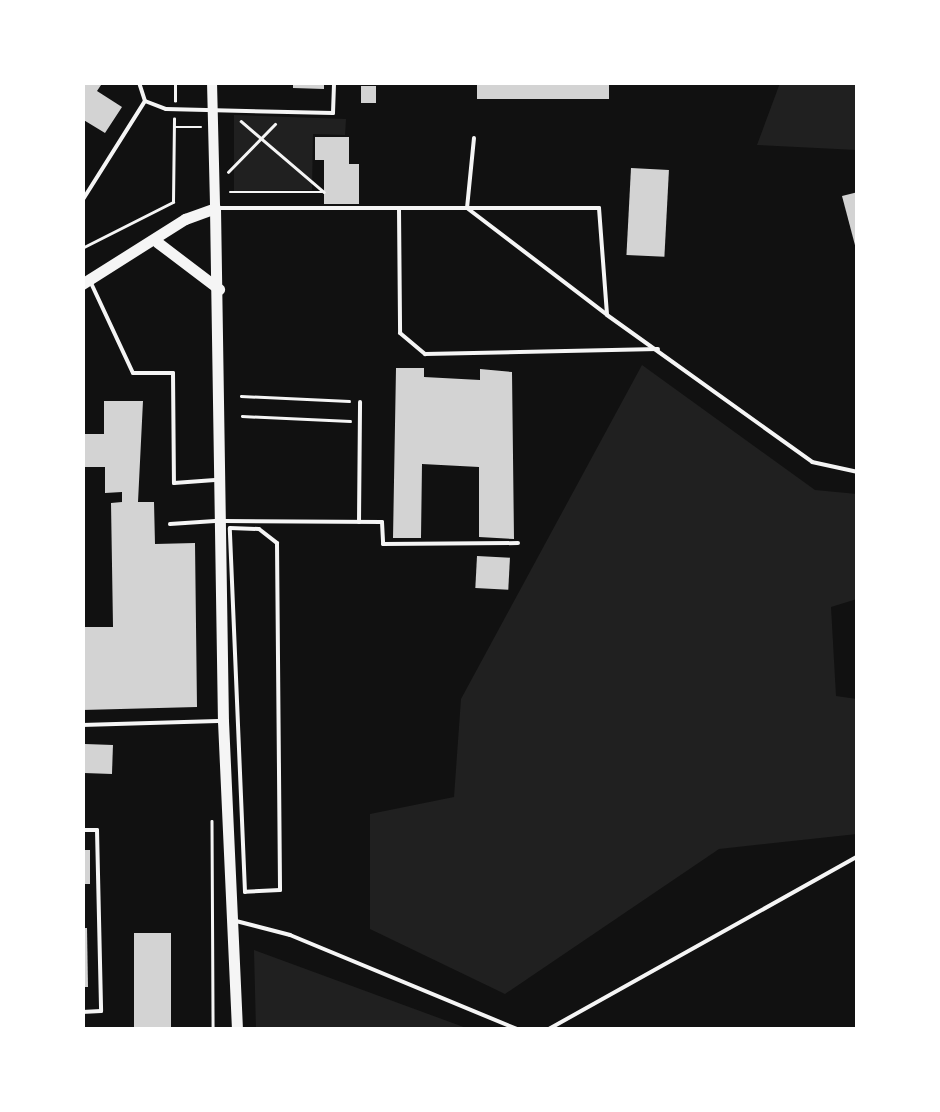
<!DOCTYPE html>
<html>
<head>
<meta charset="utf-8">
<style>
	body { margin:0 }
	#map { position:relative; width:940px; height:1112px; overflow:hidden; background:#111; font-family:Overpass,sans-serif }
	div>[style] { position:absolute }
	.green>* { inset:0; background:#202020 }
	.building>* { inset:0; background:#d3d3d3; transform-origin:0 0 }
	.path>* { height:2.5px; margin:-1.25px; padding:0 1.25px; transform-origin:1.25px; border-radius:1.25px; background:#f5f5f5 }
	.service>* { height:4px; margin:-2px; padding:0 2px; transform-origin:2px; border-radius:2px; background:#f5f5f5 }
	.tertiary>* { height:10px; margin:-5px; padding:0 5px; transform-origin:5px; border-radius:5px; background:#f5f5f5 }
	.secondary>* { height:11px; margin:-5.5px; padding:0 5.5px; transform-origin:5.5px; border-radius:5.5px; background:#f5f5f5 }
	span { translate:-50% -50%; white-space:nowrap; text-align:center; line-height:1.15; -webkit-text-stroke:8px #fff; paint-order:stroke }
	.frame { position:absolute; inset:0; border:85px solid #fff; pointer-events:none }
</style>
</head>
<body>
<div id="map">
	<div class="green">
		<div style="clip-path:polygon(780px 83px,857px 83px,857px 150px,757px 145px)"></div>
		<div style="clip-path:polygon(234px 115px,346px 119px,345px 135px,313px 134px,312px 190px,234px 191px)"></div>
		<div style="clip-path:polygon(642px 365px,815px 490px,857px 494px,857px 599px,831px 607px,836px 696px,857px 699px,857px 834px,719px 849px,505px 994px,370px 929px,370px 814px,454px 797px,461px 699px)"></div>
		<div style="clip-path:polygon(254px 950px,469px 1029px,256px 1029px)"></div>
	</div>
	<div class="building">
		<div style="clip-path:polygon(103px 82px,97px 91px,122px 107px,105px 133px,82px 119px,82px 84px)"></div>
		<div style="clip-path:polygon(293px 82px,324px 82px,324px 89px,293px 88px)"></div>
		<div style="left:477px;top:82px;width:132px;height:17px"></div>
		<div style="left:361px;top:86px;width:15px;height:17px"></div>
		<div style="clip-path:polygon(315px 137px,349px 137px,349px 164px,359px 164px,359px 204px,324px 204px,324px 160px,315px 160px)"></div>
		<div style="left:631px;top:168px;width:38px;height:87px;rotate:3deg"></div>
		<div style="clip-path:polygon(858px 192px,858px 249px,856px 249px,842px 196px)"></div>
		<div style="clip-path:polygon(396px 368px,424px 368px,424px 377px,480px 380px,480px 369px,512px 372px,514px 539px,479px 537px,479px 467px,422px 464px,421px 538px,393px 538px)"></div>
		<div style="clip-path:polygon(104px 401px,143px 401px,138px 502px,154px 502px,155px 544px,195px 543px,197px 707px,82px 710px,82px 627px,113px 627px,111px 503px,122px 502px,122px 492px,105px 493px,105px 467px,82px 467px,82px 434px,104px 434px)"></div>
		<div style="left:477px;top:556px;width:33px;height:32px;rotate:3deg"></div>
		<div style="left:85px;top:744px;width:28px;height:29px;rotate:2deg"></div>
		<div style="left:82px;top:850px;width:8px;height:34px"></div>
		<div style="clip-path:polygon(82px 928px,87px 928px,88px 987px,82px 987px)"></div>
		<div style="left:134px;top:933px;width:37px;height:97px"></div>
	</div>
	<div class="path">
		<div style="left:175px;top:101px;width:19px;rotate:-90deg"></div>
		<div style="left:241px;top:121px;width:109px;rotate:40.5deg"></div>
		<div style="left:174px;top:127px;width:27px"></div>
		<div style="left:228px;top:172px;width:67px;rotate:-45.6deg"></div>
		<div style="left:230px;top:192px;width:92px"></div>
		<div style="left:82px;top:248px;width:102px;rotate:-26.8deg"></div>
		<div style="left:173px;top:202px;width:83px;rotate:-89.3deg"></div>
		<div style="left:241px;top:396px;width:108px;rotate:2.7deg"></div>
		<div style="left:242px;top:416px;width:108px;rotate:2.7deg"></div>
		<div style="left:212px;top:821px;width:209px;rotate:89.7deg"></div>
	</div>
	<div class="service">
		<div style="left:145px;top:101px;width:22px;rotate:21deg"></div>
		<div style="left:166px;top:109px;width:167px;rotate:1.4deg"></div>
		<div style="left:333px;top:113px;width:31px;rotate:-88deg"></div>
		<div style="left:474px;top:138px;width:70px;rotate:95.7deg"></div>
		<div style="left:467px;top:208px;width:175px;rotate:37.3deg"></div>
		<div style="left:82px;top:201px;width:118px;rotate:-57.8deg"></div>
		<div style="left:145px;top:101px;width:20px;rotate:-108deg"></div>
		<div style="left:215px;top:208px;width:384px"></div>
		<div style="left:599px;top:208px;width:107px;rotate:85.7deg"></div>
		<div style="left:607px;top:315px;width:252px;rotate:35.6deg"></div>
		<div style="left:812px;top:462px;width:47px;rotate:12.3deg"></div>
		<div style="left:399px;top:209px;width:124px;rotate:89.5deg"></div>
		<div style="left:400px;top:333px;width:33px;rotate:40deg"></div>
		<div style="left:425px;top:354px;width:233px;rotate:-1.2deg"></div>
		<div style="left:91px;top:283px;width:99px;rotate:65deg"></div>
		<div style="left:133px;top:373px;width:40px"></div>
		<div style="left:173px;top:373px;width:110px;rotate:89.5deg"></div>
		<div style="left:174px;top:483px;width:41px;rotate:-4.2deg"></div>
		<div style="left:225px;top:521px;width:157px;rotate:0.4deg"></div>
		<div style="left:382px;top:522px;width:22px;rotate:87deg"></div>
		<div style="left:383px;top:544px;width:135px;rotate:-0.4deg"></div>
		<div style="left:359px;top:522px;width:120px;rotate:-89.5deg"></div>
		<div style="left:170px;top:524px;width:45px;rotate:-3.8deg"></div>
		<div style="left:230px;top:528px;width:29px;rotate:2deg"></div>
		<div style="left:259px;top:529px;width:23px;rotate:38deg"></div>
		<div style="left:277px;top:543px;width:347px;rotate:89.5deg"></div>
		<div style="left:280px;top:890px;width:35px;rotate:177deg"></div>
		<div style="left:245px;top:892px;width:364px;rotate:-92.4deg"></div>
		<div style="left:82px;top:725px;width:136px;rotate:-1.7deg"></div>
		<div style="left:82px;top:830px;width:15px"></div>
		<div style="left:97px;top:830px;width:181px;rotate:88.7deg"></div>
		<div style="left:101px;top:1011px;width:19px;rotate:177deg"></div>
		<div style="left:236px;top:921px;width:56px;rotate:14.5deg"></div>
		<div style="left:290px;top:935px;width:248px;rotate:22.5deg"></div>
		<div style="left:547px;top:1030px;width:356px;rotate:-29.2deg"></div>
	</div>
	<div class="tertiary">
		<div style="left:212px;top:82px;width:126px;rotate:88.6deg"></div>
	</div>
	<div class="secondary">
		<div style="left:157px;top:242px;width:78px;rotate:37.2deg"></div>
		<div style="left:82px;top:284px;width:122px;rotate:-32.3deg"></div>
		<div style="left:185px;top:219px;width:32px;rotate:-20deg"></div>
		<div style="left:215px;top:208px;width:513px;rotate:89.11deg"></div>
		<div style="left:223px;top:721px;width:309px;rotate:87.4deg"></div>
	</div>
	<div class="frame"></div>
</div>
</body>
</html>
